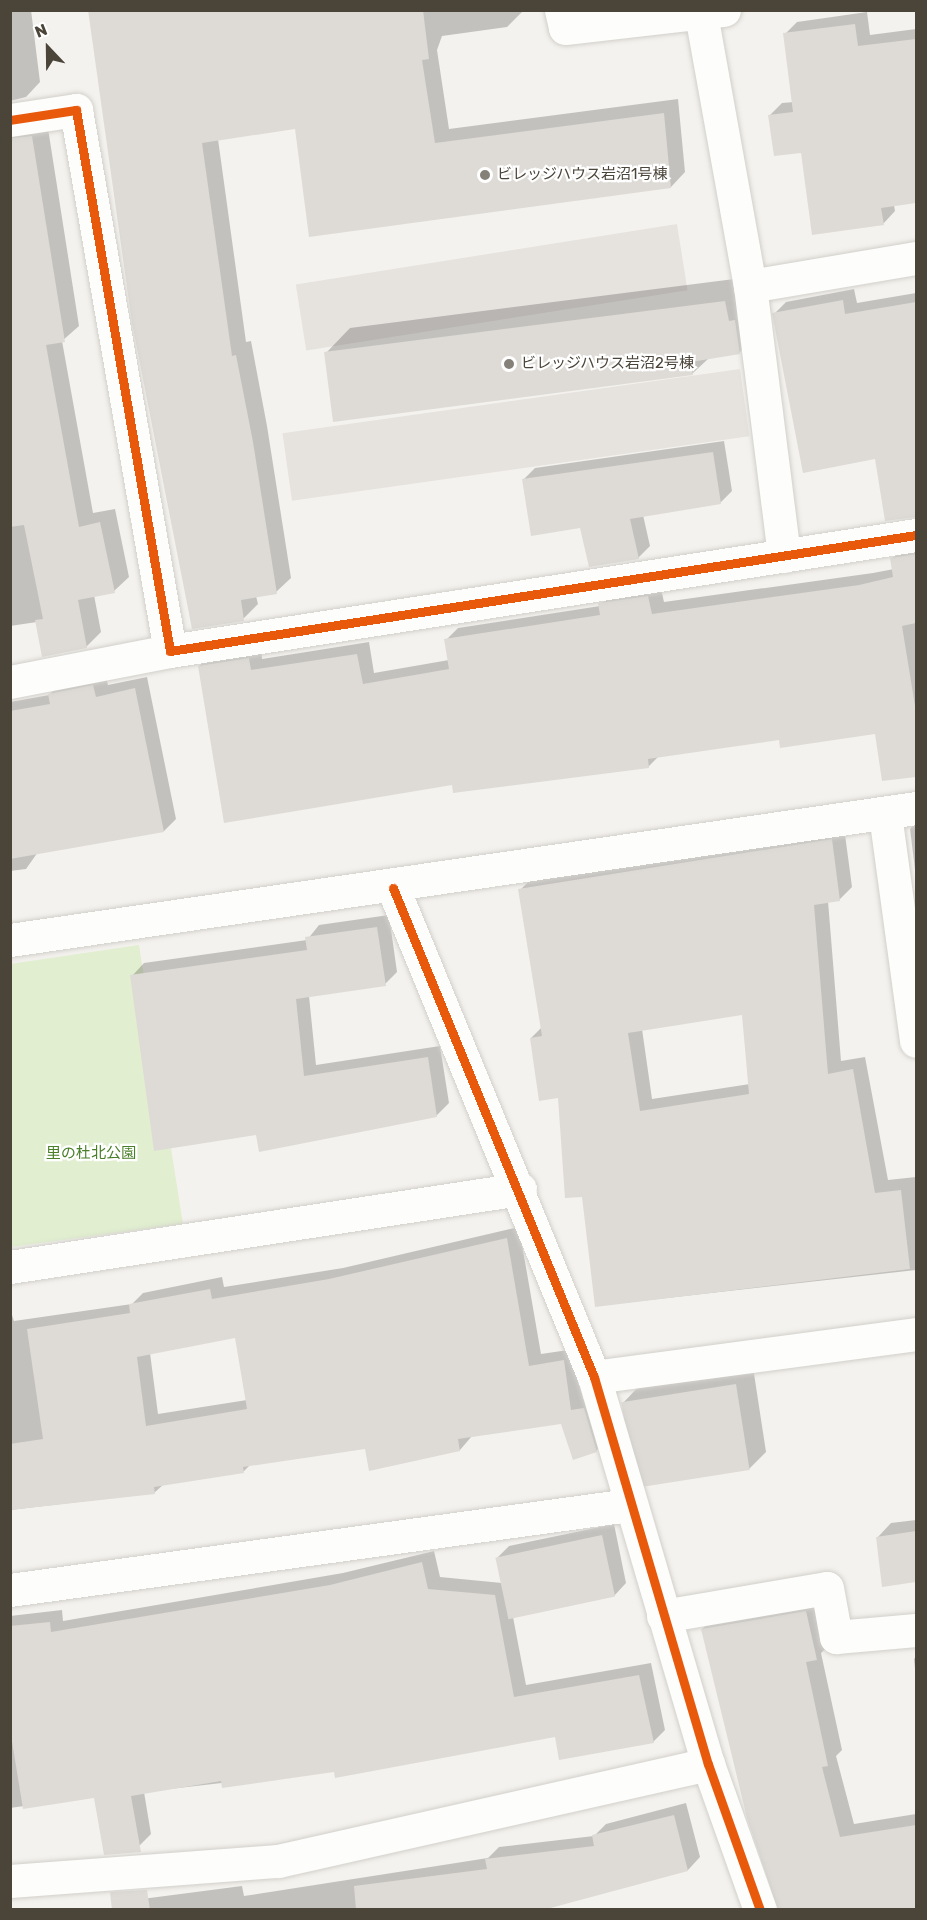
<!DOCTYPE html>
<html>
<head>
<meta charset="utf-8">
<style>
	body { margin:0 }
	#map { position:relative; width:927px; height:1920px; overflow:hidden; background:#f4f2ee; font-family:Rubik,"Noto Sans JP",sans-serif }
	div>[style] { position:absolute }
	.green>* { inset:0; background:#e1eecf }
	.parking>* { inset:0; background:#e6e3df; transform-origin:0 0 }
	.shadow>* { inset:0; background:#0003 }
	.building>* { inset:0; background:#dedbd6; transform-origin:0 0 }
	.roads { filter:drop-shadow(0 0 2px #d2d0cb) drop-shadow(0 0 2px #d2d0cb) }
	.street>* { height:33px; margin:-16.5px; padding:0 16.5px; transform-origin:16.5px; border-radius:16.5px; background:#fdfdfc }
	.cycleway>* { height:9px; margin:-4.5px; padding:0 4.5px; transform-origin:4.5px; border-radius:4.5px; background:#e8590c }
	.dots>* { width:16px; height:16px; translate:-50% -50%; box-sizing:border-box; border:3px solid #fff; border-radius:50% }
	span { translate:-50% -50%; white-space:nowrap; text-align:center; line-height:1.15; -webkit-text-stroke:4.5px #fff; paint-order:stroke }
	.poi-label { font-size:15px; color:#4b4439 }
	.left { translate:0 -50%; text-align:left }
	.park-label { font-size:15px; color:#4a7f2a }
	.frame { position:absolute; inset:0; border:12px solid #4b4439; pointer-events:none }
	.north { position:absolute; left:18px; top:18px; width:60px; height:60px; -webkit-text-stroke:4px #fff; paint-order:stroke; rotate:338deg; font-size:16px; font-weight:700; line-height:24px; text-align:center; color:#4b4439 }
	.north::after { content:''; display:block; margin:auto; width:21px; height:27px; background:#4b4439; clip-path:polygon(50% 0,100% 100%,50% 72%,0 100%) }
</style>
</head>
<body>
<div id="map">
	<div class="green">
		<div style="clip-path:polygon(139px 945px,183px 1224px,11px 1247px,10px 964px)"></div>
	</div>
	<div class="parking">
		<div style="left:677px;top:224px;width:67px;height:386px;rotate:81deg"></div>
		<div style="left:740px;top:369px;width:68px;height:462px;rotate:82deg"></div>
	</div>
	<div class="shadow">
		<div style="clip-path:polygon(10px 10px,31px 10px,40px 82px,26px 97px,10px 101px)"></div>
		<div style="clip-path:polygon(89px 10px,524px 10px,507px 27px,442px 36px,437px 50px,449px 129px,678px 99px,685px 172px,671px 187px,296px 127px,218px 139px,246px 342px,251px 341px,267px 426px,291px 578px,276px 592px,256px 596px,258px 604px,243px 619px)"></div>
		<div style="clip-path:polygon(867px 12px,870px 35px,916px 29px,916px 202px,894px 205px,895px 211px,883px 224px,770px 115px,782px 103px,794px 102px,785px 34px,797px 22px)"></div>
		<div style="clip-path:polygon(10px 114px,47px 122px,79px 326px,62px 341px,93px 513px,115px 509px,129px 577px,114px 591px,94px 595px,101px 632px,86px 647px,37px 622px,10px 626px)"></div>
		<div style="clip-path:polygon(750px 277px,763px 328px,739px 353px,709px 358px,692px 374px,326px 353px,350px 328px)"></div>
		<div style="clip-path:polygon(854px 289px,857px 303px,916px 293px,916px 516px,886px 519px,876px 457px,774px 314px,786px 302px)"></div>
		<div style="clip-path:polygon(724px 441px,732px 491px,721px 502px,643px 515px,650px 546px,638px 558px,524px 479px,535px 468px)"></div>
		<div style="clip-path:polygon(916px 544px,916px 775px,883px 780px,877px 733px,780px 738px,659px 756px,648px 767px,453px 783px,199px 666px,212px 654px,261px 646px,262px 659px,369px 642px,374px 673px,449px 660px,446px 640px,458px 628px,600px 606px,612px 592px,660px 584px,664px 602px,873px 573px,894px 569px,892px 558px)"></div>
		<div style="clip-path:polygon(105px 674px,108px 685px,147px 677px,176px 819px,164px 831px,38px 852px,26px 869px,10px 871px,10px 702px,49px 695px,62px 682px)"></div>
		<div style="clip-path:polygon(916px 822px,916px 878px,910px 829px)"></div>
		<div style="clip-path:polygon(evenodd,844px 827px,852px 887px,839px 900px,828px 901px,841px 1061px,865px 1057px,888px 1180px,916px 1177px,916px 1270px,596px 1306px,584px 1195px,560px 1096px,531px 1038px,542px 1027px,520px 890px,533px 877px,844px 827px,744px 1013px,750px 1084px,652px 1099px,642px 1029px,744px 1013px)"></div>
		<div style="clip-path:polygon(389px 915px,397px 972px,385px 984px,309px 996px,316px 1065px,440px 1046px,449px 1103px,437px 1115px,260px 1150px,257px 1134px,132px 976px,144px 963px,307px 940px,319px 925px)"></div>
		<div style="clip-path:polygon(evenodd,519px 1227px,541px 1354px,575px 1349px,583px 1399px,596px 1397px,608px 1439px,596px 1451px,562px 1423px,472px 1436px,460px 1450px,366px 1448px,250px 1465px,244px 1471px,164px 1484px,154px 1493px,10px 1510px,10px 1309px,14px 1321px,132px 1304px,143px 1293px,222px 1277px,224px 1287px,343px 1268px,519px 1227px,236px 1336px,247px 1400px,158px 1414px,150px 1353px,236px 1336px)"></div>
		<div style="clip-path:polygon(753px 1367px,766px 1452px,749px 1469px,623px 1403px,640px 1385px)"></div>
		<div style="clip-path:polygon(916px 1520px,916px 1581px,884px 1585px,877px 1538px,891px 1523px)"></div>
		<div style="clip-path:polygon(614px 1524px,626px 1583px,614px 1596px,513px 1617px,526px 1685px,651px 1663px,665px 1730px,653px 1742px,556px 1735px,335px 1770px,144px 1792px,151px 1834px,139px 1846px,95px 1796px,10px 1808px,10px 1616px,62px 1610px,63px 1621px,343px 1573px,434px 1551px,440px 1577px,502px 1583px,497px 1558px,509px 1546px)"></div>
		<div style="clip-path:polygon(820px 1597px,831px 1644px,821px 1653px,842px 1750px,836px 1756px,854px 1824px,916px 1814px,916px 1910px,789px 1910px,702px 1629px,717px 1615px)"></div>
		<div style="clip-path:polygon(916px 1656px,916px 1679px,914px 1659px)"></div>
		<div style="clip-path:polygon(686px 1803px,700px 1857px,688px 1870px,529px 1910px,132px 1910px,142px 1899px,242px 1886px,244px 1896px,488px 1858px,499px 1847px,594px 1836px,606px 1824px)"></div>
	</div>
	<div class="building">
		<div style="clip-path:polygon(88px 10px,423px 10px,429px 59px,422px 60px,435px 143px,664px 113px,671px 188px,309px 237px,295px 129px,202px 143px,232px 356px,236px 355px,253px 442px,277px 594px,241px 600px,244px 621px,192px 629px,132px 323px)"></div>
		<div style="clip-path:polygon(855px 24px,858px 46px,916px 39px,916px 203px,881px 208px,884px 225px,812px 235px,801px 153px,774px 156px,768px 115px,793px 112px,783px 33px)"></div>
		<div style="clip-path:polygon(32px 136px,65px 342px,46px 345px,79px 527px,100px 522px,115px 593px,78px 600px,87px 648px,42px 657px,35px 620px,43px 619px,24px 525px,10px 527px,10px 138px)"></div>
		<div style="clip-path:polygon(843px 300px,845px 314px,916px 302px,916px 517px,885px 521px,875px 459px,803px 473px,772px 313px)"></div>
		<div style="clip-path:polygon(725px 301px,729px 321px,735px 320px,740px 354px,691px 362px,693px 375px,333px 422px,324px 352px)"></div>
		<div style="clip-path:polygon(713px 452px,721px 504px,630px 519px,639px 559px,589px 567px,580px 528px,531px 536px,522px 479px)"></div>
		<div style="clip-path:polygon(916px 554px,916px 623px,902px 626px,916px 712px,916px 777px,882px 781px,875px 734px,780px 748px,779px 740px,648px 759px,649px 768px,453px 793px,452px 785px,224px 823px,198px 666px,249px 658px,251px 670px,357px 654px,363px 684px,449px 669px,444px 639px,600px 615px,598px 603px,648px 596px,652px 614px,859px 585px,893px 577px,890px 558px)"></div>
		<div style="clip-path:polygon(93px 685px,96px 697px,135px 688px,164px 832px,10px 859px,10px 711px,50px 704px,48px 694px)"></div>
		<div style="clip-path:polygon(evenodd,832px 839px,840px 901px,814px 905px,828px 1074px,853px 1069px,875px 1193px,901px 1190px,910px 1269px,595px 1307px,582px 1197px,565px 1198px,558px 1098px,539px 1101px,530px 1038px,542px 1036px,518px 889px,832px 839px,742px 1015px,749px 1094px,640px 1111px,628px 1033px,742px 1015px)"></div>
		<div style="clip-path:polygon(377px 927px,386px 986px,296px 999px,304px 1076px,428px 1057px,437px 1117px,259px 1152px,256px 1135px,154px 1151px,130px 975px,307px 950px,305px 937px)"></div>
		<div style="clip-path:polygon(evenodd,507px 1238px,529px 1366px,564px 1360px,571px 1410px,584px 1408px,597px 1452px,573px 1460px,561px 1424px,458px 1439px,460px 1451px,369px 1471px,365px 1449px,243px 1467px,244px 1473px,154px 1487px,155px 1494px,10px 1510px,10px 1444px,43px 1439px,27px 1329px,130px 1313px,129px 1304px,210px 1289px,212px 1299px,329px 1279px,507px 1238px,235px 1338px,247px 1409px,146px 1426px,137px 1357px,235px 1338px)"></div>
		<div style="left:736px;top:1384px;width:87px;height:116px;rotate:81deg"></div>
		<div style="clip-path:polygon(916px 1531px,916px 1582px,882px 1587px,876px 1537px)"></div>
		<div style="left:602px;top:1535px;width:63px;height:109px;rotate:78deg"></div>
		<div style="clip-path:polygon(422px 1562px,428px 1589px,495px 1595px,514px 1697px,639px 1675px,654px 1743px,559px 1760px,555px 1737px,335px 1778px,334px 1772px,222px 1788px,221px 1781px,131px 1796px,141px 1852px,104px 1855px,94px 1798px,23px 1809px,10px 1729px,10px 1626px,50px 1622px,51px 1632px,330px 1585px)"></div>
		<div style="clip-path:polygon(806px 1611px,817px 1660px,806px 1662px,828px 1766px,822px 1767px,840px 1837px,916px 1825px,916px 1910px,778px 1910px,747px 1818px,701px 1629px)"></div>
		<div style="clip-path:polygon(674px 1815px,688px 1871px,543px 1910px,356px 1910px,354px 1886px,487px 1869px,485px 1859px,594px 1846px,592px 1835px)"></div>
		<div style="clip-path:polygon(147px 1890px,150px 1910px,112px 1910px,110px 1892px)"></div>
	</div>
	<div class="roads">
		<div class="street">
			<div style="left:561px;top:10px;width:18px;rotate:77deg"></div>
			<div style="left:565px;top:28px;width:160px;rotate:-6.5deg"></div>
			<div style="left:701px;top:14px;width:276px;rotate:79.8deg"></div>
			<div style="left:750px;top:286px;width:168px;rotate:-9.6deg"></div>
			<div style="left:10px;top:120px;width:67px;rotate:-8.6deg"></div>
			<div style="left:76px;top:110px;width:549px;rotate:80.14deg"></div>
			<div style="left:170px;top:651px;width:755px;rotate:-8.84deg"></div>
			<div style="left:750px;top:286px;width:272px;rotate:82.8deg"></div>
			<div style="left:10px;top:682px;width:163px;rotate:-11deg"></div>
			<div style="left:885px;top:814px;width:229px;rotate:82.2deg"></div>
			<div style="left:393px;top:888px;width:529px;rotate:67.66deg"></div>
			<div style="left:594px;top:1377px;width:403px;rotate:73.6deg"></div>
			<div style="left:708px;top:1764px;width:155px;rotate:70.4deg"></div>
			<div style="left:10px;top:940px;width:916px;rotate:-8.29deg"></div>
			<div style="left:10px;top:1267px;width:516px;rotate:-8.7deg"></div>
			<div style="left:594px;top:1377px;width:325px;rotate:-7.6deg"></div>
			<div style="left:10px;top:1590px;width:625px;rotate:-7.82deg"></div>
			<div style="left:663px;top:1616px;width:166px;rotate:-9.7deg"></div>
			<div style="left:827px;top:1588px;width:50px;rotate:79.6deg"></div>
			<div style="left:836px;top:1637px;width:80px;rotate:-5deg"></div>
			<div style="left:10px;top:1881px;width:269px;rotate:-4.3deg"></div>
			<div style="left:278px;top:1861px;width:441px;rotate:-12.7deg"></div>
		</div>
	</div>
	<div class="cycleway">
		<div style="left:10px;top:120px;width:67px;rotate:-8.6deg"></div>
		<div style="left:76px;top:110px;width:549px;rotate:80.14deg"></div>
		<div style="left:170px;top:651px;width:755px;rotate:-8.84deg"></div>
		<div style="left:393px;top:888px;width:529px;rotate:67.66deg"></div>
		<div style="left:594px;top:1377px;width:403px;rotate:73.6deg"></div>
		<div style="left:708px;top:1764px;width:155px;rotate:70.4deg"></div>
	</div>
	<div class="dots">
		<div style="left:485px;top:175px;background:#868178"></div>
		<div style="left:509px;top:364px;background:#868178"></div>
	</div>
	<div class="poi-label">
		<span class="left" style="left:497px;top:175px">ビレッジハウス岩沼1号棟</span>
		<span class="left" style="left:521px;top:364px">ビレッジハウス岩沼2号棟</span>
	</div>
	<div class="park-label">
		<span style="left:91px;top:1154px">里の杜北公園</span>
	</div>
	<div class="frame"></div>
	<div class="north">N</div>
</div>
</body>
</html>
